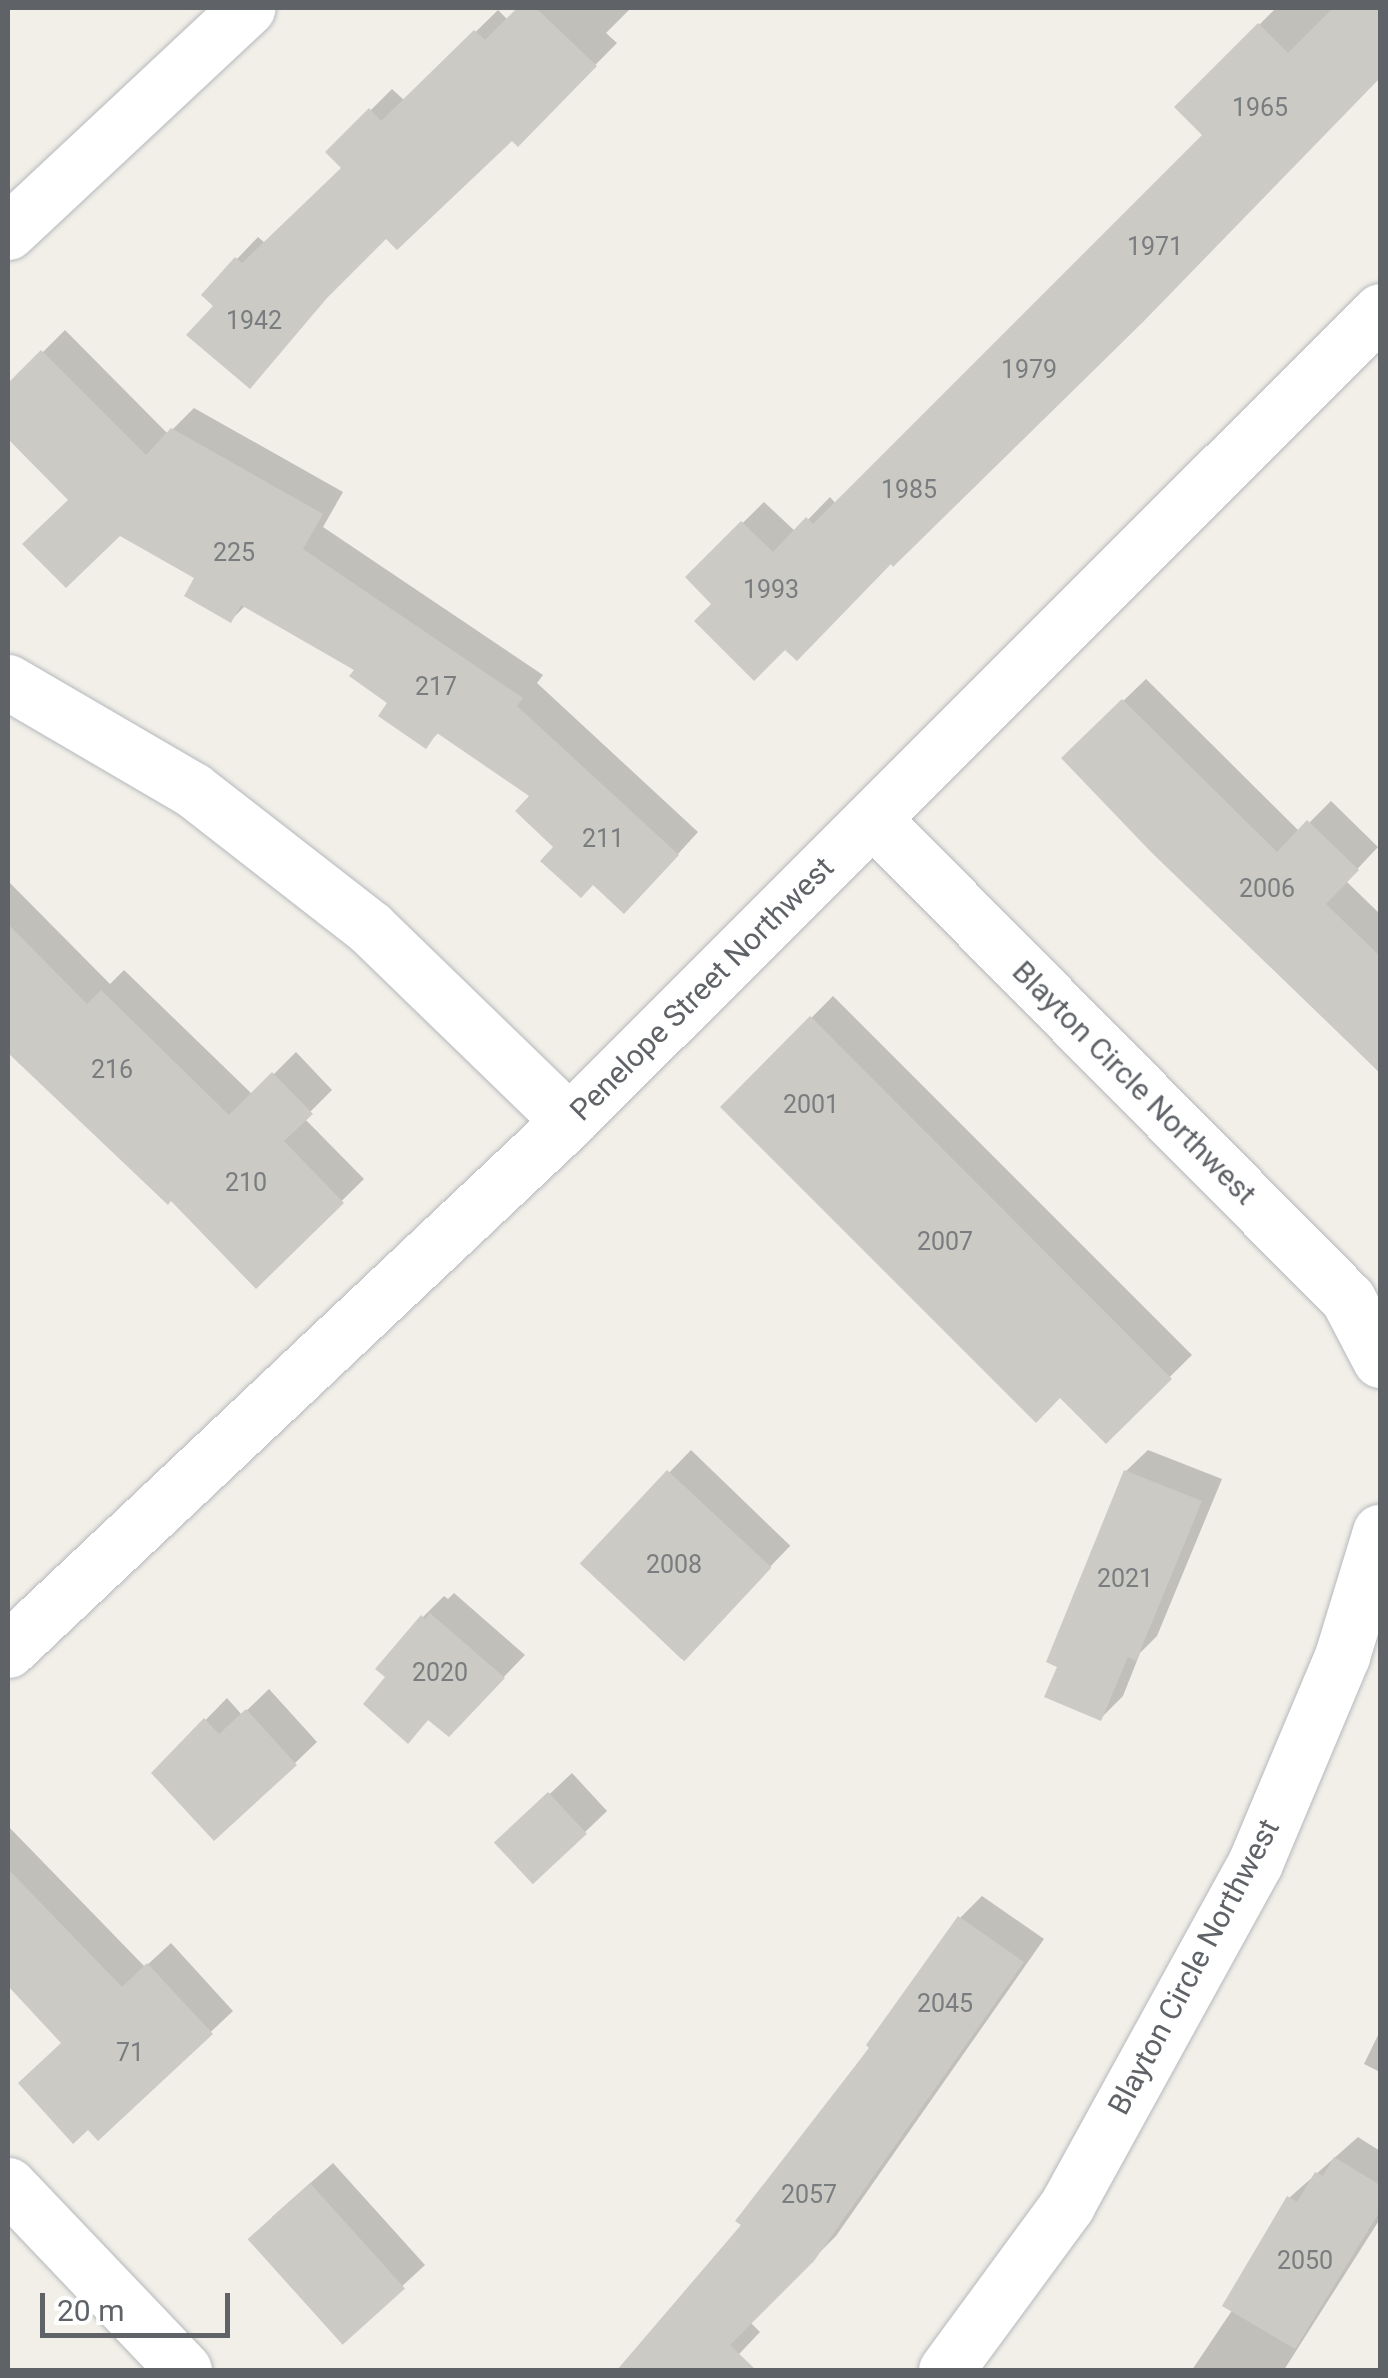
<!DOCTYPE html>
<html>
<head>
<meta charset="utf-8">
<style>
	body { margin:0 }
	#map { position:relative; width:1388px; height:2378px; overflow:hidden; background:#f1efe8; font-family:Roboto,sans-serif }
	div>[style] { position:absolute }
	.shadow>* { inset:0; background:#0003; transform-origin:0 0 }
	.building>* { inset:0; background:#cccac5; transform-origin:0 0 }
	.roads { filter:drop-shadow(0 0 2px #b5b8bc) drop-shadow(0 0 2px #b5b8bc) }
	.minor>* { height:55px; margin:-27.5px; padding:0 27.5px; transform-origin:27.5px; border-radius:27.5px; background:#fff }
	span { translate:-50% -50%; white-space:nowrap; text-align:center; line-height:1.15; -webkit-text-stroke:8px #fff; paint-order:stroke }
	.number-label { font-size:25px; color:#7a7d7f }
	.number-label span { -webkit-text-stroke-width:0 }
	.street-label { font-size:30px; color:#5f6368 }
	.frame { position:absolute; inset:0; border:10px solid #5f6368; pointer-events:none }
	.scale { position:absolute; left:40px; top:2293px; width:190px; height:45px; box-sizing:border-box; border:5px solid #5f6368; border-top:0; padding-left:12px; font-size:30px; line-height:35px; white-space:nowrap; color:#5f6368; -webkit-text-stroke:8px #fff; paint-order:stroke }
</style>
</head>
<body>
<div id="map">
	<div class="shadow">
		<div style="clip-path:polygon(520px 8px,631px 8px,606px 33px,617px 43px,518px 143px,512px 137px,386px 235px,216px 306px,237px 259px,258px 237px,265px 243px,344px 167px,329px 152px,392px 89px,405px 101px,498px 10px,508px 20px)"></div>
		<div style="clip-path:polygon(1276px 8px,1380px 8px,1380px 76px,1165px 297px,714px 604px,688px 577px,764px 502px,796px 532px,830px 497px,836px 504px,1205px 135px,1177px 107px)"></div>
		<div style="clip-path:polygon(65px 330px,168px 434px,194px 408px,343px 492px,323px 527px,543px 675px,537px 683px,698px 832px,646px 889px,556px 846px,533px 796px,439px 732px,425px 746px,357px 669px,246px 605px,231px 620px,197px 577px,71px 500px,8px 436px,8px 387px)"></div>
		<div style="clip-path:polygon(1146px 679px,1300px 832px,1331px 801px,1378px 847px,1346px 881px,1380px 914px,1380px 1073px,1064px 758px)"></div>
		<div style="clip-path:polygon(8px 881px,110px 984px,124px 970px,253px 1095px,296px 1052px,332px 1090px,304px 1118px,364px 1179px,256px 1285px,171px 1198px,8px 1050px)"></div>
		<div style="clip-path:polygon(833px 996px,1192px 1355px,1106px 1440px,1060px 1395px,723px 1107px)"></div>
		<div style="left:691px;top:1450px;width:138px;height:157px;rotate:44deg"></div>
		<div style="clip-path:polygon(1148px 1450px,1222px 1479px,1157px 1636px,1140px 1653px,1123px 1696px,1101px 1718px,1126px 1471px)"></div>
		<div style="clip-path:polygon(454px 1593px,525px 1655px,470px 1712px,430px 1718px,408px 1741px,423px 1617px,444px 1596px,448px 1599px)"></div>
		<div style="clip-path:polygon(269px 1689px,317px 1742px,295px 1763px,154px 1773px,227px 1698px,242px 1715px)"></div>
		<div style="clip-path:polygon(572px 1773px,607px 1811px,534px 1881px,520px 1822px)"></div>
		<div style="clip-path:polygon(8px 1826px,145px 1967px,171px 1943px,233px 2011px,98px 2138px,64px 2042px,8px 1984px)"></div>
		<div style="clip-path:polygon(982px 1896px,1044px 1939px,836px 2236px,750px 2322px,760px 2332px,724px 2370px,620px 2370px,745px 2225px,960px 1918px)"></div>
		<div style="clip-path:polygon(1380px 2031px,1380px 2072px,1364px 2064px)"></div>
		<div style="clip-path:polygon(1358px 2137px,1380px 2151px,1380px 2219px,1284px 2370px,1192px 2370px,1233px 2309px,1289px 2198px)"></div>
		<div style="clip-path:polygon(333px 2163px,425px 2265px,344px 2340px,272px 2217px)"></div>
	</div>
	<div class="building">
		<div style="clip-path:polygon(517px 8px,536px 8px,597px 66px,518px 147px,512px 141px,397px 250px,386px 239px,327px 298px,250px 389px,186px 335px,213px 306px,201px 295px,235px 257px,242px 263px,341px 168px,325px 152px,369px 108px,381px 121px,474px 30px,485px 40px)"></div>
		<div style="clip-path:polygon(1333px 8px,1380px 8px,1380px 78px,1143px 322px,893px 567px,891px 564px,797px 661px,785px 650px,754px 681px,694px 621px,711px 604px,685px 577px,741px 521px,773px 552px,806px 517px,813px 524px,1202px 135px,1174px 107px,1258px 23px,1288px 53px)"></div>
		<div style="clip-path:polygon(41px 350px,146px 455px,171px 428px,323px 514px,303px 549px,523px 698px,517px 706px,679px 855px,624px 914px,593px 885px,581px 898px,540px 861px,553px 847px,515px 811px,529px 796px,437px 733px,426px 749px,378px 716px,387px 703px,349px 676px,354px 670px,241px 605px,231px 623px,184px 596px,194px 578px,120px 536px,66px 588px,22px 544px,68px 500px,8px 439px,8px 383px)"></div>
		<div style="clip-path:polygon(1122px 699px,1277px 852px,1307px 820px,1359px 870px,1326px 904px,1380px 956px,1380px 1073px,1151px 852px,1061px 758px)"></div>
		<div style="clip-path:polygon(8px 924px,87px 1004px,101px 990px,229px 1115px,272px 1072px,313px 1114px,284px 1141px,344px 1203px,256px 1289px,171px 1201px,168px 1205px,8px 1053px)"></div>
		<div style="clip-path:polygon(810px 1016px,1172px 1379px,1106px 1444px,1060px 1398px,1036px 1423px,720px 1107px)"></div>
		<div style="left:667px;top:1470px;width:143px;height:128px;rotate:43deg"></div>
		<div style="clip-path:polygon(1124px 1470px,1202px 1501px,1136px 1661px,1128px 1657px,1101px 1721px,1044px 1697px,1057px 1667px,1046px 1662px)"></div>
		<div style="clip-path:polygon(430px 1613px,505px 1678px,449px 1737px,428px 1720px,408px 1744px,363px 1704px,385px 1677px,375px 1669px,421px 1615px,425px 1619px)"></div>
		<div style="clip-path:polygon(246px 1709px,297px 1765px,214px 1841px,151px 1773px,204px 1718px,219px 1734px)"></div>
		<div style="left:548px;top:1792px;width:57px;height:74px;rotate:47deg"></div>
		<div style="clip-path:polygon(8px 1869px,122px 1987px,147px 1963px,213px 2034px,98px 2141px,88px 2130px,73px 2144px,18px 2083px,61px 2043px,8px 1986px)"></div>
		<div style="clip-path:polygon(958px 1916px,1024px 1962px,814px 2261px,730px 2345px,756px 2370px,617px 2370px,741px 2225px,735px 2221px,869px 2048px,866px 2045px)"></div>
		<div style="clip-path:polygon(1334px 2157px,1380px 2185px,1380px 2211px,1295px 2349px,1222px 2306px,1287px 2196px,1297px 2202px,1315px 2172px,1323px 2176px)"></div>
		<div style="left:310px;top:2183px;width:142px;height:84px;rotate:48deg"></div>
	</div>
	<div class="roads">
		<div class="minor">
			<div style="left:8px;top:232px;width:328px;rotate:-43.1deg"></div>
			<div style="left:8px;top:682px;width:214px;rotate:30.3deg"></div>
			<div style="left:193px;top:790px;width:224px;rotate:37.9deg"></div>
			<div style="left:370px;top:928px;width:277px;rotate:44.1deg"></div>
			<div style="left:873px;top:819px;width:675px;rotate:45.3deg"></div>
			<div style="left:1348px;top:1299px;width:69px;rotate:62.3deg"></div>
			<div style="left:8px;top:1650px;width:771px;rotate:-43.32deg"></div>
			<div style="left:569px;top:1121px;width:1146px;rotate:-44.96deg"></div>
			<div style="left:8px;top:2185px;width:255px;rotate:46.4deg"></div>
			<div style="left:946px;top:2370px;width:205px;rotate:-53.7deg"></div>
			<div style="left:1067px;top:2205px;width:390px;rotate:-61.2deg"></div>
			<div style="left:1255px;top:1863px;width:225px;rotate:-67.2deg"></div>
			<div style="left:1342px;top:1656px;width:130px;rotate:-73deg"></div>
		</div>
	</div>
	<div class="number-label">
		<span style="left:1260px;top:108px">1965</span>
		<span style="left:1155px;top:247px">1971</span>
		<span style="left:254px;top:321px">1942</span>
		<span style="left:1029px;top:370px">1979</span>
		<span style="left:909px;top:490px">1985</span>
		<span style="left:234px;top:553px">225</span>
		<span style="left:771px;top:590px">1993</span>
		<span style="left:436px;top:687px">217</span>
		<span style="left:603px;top:839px">211</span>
		<span style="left:1267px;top:889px">2006</span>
		<span style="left:112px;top:1070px">216</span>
		<span style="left:811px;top:1105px">2001</span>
		<span style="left:246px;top:1183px">210</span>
		<span style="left:945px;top:1242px">2007</span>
		<span style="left:674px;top:1565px">2008</span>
		<span style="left:1125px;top:1579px">2021</span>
		<span style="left:440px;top:1673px">2020</span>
		<span style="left:945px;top:2004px">2045</span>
		<span style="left:130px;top:2053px">71</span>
		<span style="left:809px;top:2195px">2057</span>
		<span style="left:1305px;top:2261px">2050</span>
	</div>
	<div class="street-label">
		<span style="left:702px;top:989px;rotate:-45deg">Penelope Street Northwest</span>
		<span style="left:1134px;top:1083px;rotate:45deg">Blayton Circle Northwest</span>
		<span style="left:1194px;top:1967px;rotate:-62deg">Blayton Circle Northwest</span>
	</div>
	<div class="frame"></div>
	<div class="scale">20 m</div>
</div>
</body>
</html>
